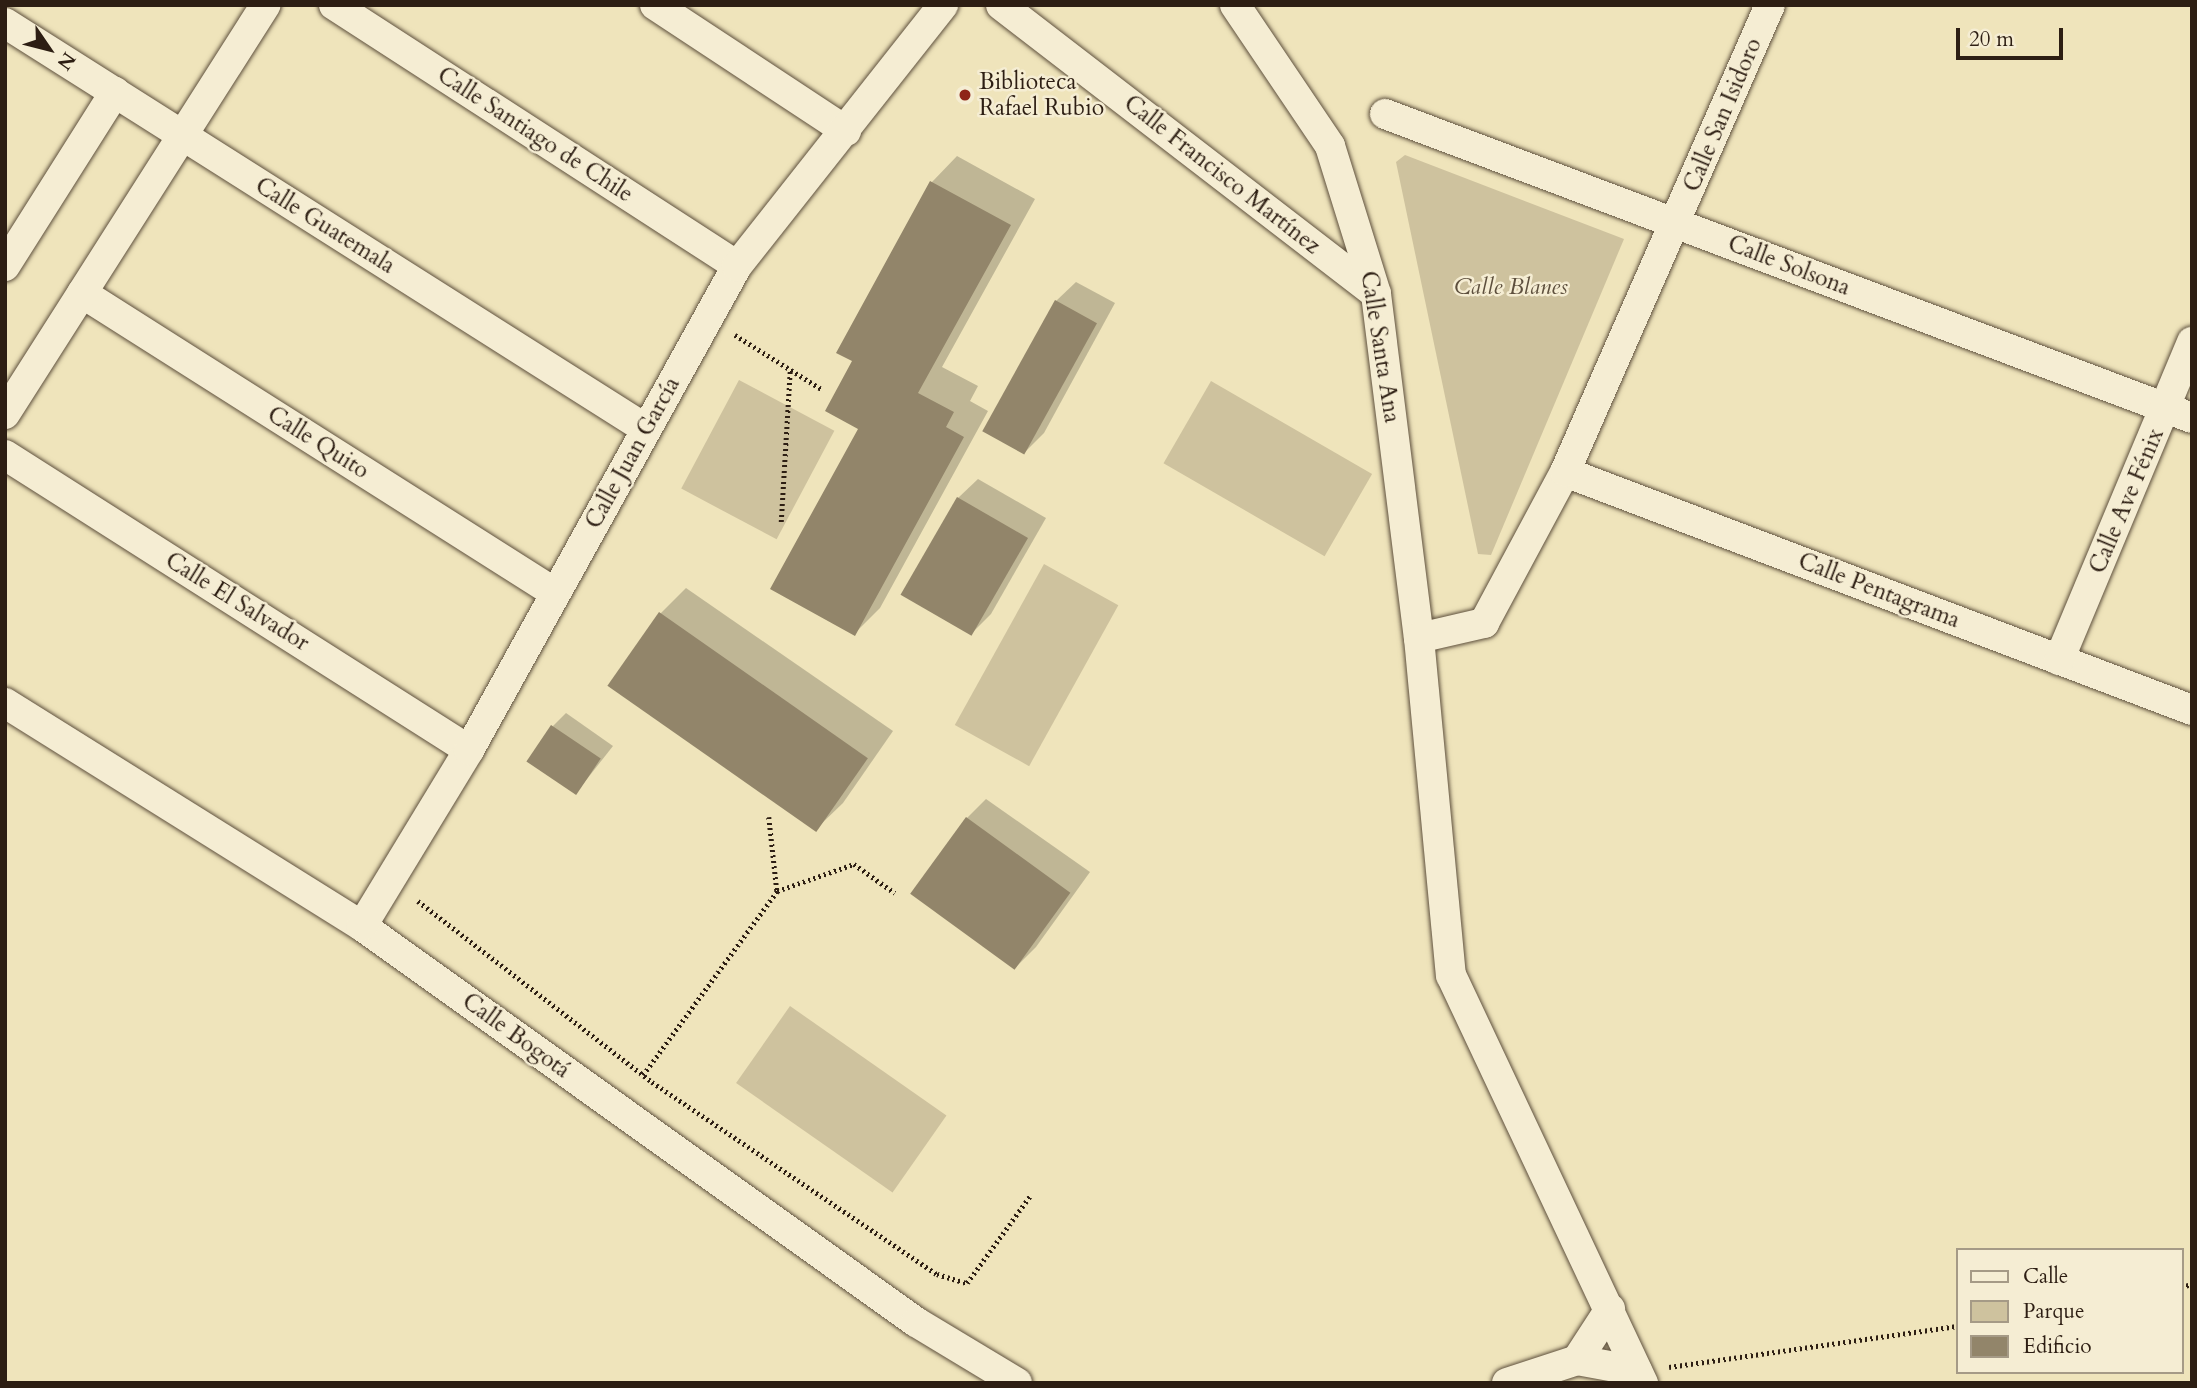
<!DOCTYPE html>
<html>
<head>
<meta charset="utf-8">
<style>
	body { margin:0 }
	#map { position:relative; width:2197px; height:1388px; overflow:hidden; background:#efe4bb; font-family:Cardo,serif }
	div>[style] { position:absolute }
	.green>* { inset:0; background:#cec29e; transform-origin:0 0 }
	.shadow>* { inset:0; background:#0003 }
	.building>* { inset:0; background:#92856a; transform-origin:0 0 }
	.path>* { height:4.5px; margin-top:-2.25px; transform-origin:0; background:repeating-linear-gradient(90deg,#2d1e13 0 2px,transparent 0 5.5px) }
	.roads { filter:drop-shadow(0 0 2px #5e503d) drop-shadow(0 0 2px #5e503d) }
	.minor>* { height:30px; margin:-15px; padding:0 15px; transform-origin:15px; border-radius:15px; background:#f5edd3 }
	.dots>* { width:19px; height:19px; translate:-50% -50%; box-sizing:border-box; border:4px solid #f5edd3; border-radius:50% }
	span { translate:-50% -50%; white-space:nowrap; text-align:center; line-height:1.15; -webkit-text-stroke:5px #f5edd3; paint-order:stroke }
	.poi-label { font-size:23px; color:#2d1e13 }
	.left { translate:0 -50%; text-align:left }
	.street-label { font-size:23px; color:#2d1e13 }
	.park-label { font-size:23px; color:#5d4f3d; font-style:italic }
	.frame { position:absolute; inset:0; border:7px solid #2d1e13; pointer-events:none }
	.legend { position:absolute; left:1956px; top:1248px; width:228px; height:126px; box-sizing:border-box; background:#f5edd3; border:2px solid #a59a86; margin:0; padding:9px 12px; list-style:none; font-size:21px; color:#2d1e13 }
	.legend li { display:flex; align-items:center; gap:14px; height:35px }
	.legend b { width:35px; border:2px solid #a59a86 }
	.north { position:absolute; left:14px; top:14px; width:70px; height:70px; -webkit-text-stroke:5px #f5edd3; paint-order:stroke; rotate:125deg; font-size:19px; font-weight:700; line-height:28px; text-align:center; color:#2d1e13 }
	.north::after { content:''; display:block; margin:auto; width:24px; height:32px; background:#2d1e13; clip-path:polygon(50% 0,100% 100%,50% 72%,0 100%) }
	.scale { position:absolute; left:1956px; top:28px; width:107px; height:32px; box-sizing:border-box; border:4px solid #2d1e13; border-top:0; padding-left:9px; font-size:21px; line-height:24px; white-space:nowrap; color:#2d1e13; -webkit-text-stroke:5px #f5edd3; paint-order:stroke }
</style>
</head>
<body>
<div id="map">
	<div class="green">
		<div style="clip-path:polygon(1405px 155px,1624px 239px,1491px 555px,1478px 554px,1396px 162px)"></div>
		<div style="left:739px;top:380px;width:108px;height:123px;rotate:28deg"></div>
		<div style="left:1211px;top:381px;width:186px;height:95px;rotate:30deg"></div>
		<div style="left:1044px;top:564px;width:85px;height:184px;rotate:29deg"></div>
		<div style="left:790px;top:1006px;width:191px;height:94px;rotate:35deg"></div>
	</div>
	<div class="shadow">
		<div style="clip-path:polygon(957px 156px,1035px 199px,942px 367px,978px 386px,970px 401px,988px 411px,880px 608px,854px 634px,860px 428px,854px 361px,838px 352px,932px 182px)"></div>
		<div style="clip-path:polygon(1076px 282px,1115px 303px,1044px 433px,1024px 453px,1056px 301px)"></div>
		<div style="clip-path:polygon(978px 479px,1046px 518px,991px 614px,972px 633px,958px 498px)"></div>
		<div style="clip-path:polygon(686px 588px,893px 731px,843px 803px,817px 828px,611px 685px,661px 613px)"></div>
		<div style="clip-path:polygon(566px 713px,613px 746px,576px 793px,553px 726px)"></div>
		<div style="clip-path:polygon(986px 799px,1090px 872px,1036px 947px,1016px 967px,967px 818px)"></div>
	</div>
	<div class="building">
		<div style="clip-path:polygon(930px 181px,1011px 225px,918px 393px,954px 412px,946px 427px,964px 437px,855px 636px,770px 589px,858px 429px,825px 411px,852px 361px,836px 353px)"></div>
		<div style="left:1055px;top:300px;width:48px;height:150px;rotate:29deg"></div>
		<div style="left:957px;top:497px;width:82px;height:113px;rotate:30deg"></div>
		<div style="left:659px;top:612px;width:255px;height:90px;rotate:35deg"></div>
		<div style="left:551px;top:725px;width:60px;height:44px;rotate:34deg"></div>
		<div style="left:966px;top:817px;width:129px;height:95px;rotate:36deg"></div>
	</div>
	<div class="path">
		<div style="left:735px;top:335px;width:104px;rotate:32deg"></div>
		<div style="left:781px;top:522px;width:152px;rotate:-86.6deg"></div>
		<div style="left:769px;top:817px;width:74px;rotate:83.8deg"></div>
		<div style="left:418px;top:901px;width:296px;rotate:37.7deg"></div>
		<div style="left:652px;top:1082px;width:344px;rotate:34deg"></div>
		<div style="left:937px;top:1274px;width:31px;rotate:17deg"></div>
		<div style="left:967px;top:1283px;width:107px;rotate:-54.1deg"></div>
		<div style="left:643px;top:1075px;width:228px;rotate:-53.9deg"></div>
		<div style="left:777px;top:891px;width:82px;rotate:-19.3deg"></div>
		<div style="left:854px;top:864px;width:50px;rotate:35.3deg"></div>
		<div style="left:2181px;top:1287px;width:11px;rotate:-15deg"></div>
		<div style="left:1669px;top:1367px;width:291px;rotate:-8.1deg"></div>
	</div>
	<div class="roads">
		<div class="minor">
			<div style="left:334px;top:5px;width:480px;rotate:32.9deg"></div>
			<div style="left:655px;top:5px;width:229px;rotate:33.4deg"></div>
			<div style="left:1001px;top:5px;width:473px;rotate:37.6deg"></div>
			<div style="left:1235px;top:5px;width:170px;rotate:56deg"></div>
			<div style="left:1330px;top:146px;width:155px;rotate:72.7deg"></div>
			<div style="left:1376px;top:294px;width:347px;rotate:82.9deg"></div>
			<div style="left:1419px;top:638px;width:339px;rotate:84.6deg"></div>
			<div style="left:1451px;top:975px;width:451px;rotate:64.8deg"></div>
			<div style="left:5px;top:23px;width:759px;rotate:32.35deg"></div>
			<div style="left:1385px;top:114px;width:862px;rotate:20.64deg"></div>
			<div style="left:5px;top:266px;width:206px;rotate:-57.7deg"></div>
			<div style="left:82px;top:293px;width:560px;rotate:32.38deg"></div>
			<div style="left:5px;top:414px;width:485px;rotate:-57.5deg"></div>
			<div style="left:5px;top:455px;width:550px;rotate:32.45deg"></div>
			<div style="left:1565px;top:472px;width:671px;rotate:20.79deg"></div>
			<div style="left:1419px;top:638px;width:67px;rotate:-13deg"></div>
			<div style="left:1484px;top:623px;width:171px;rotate:-61.8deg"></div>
			<div style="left:1565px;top:472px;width:510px;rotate:-66.3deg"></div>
			<div style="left:2059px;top:660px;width:345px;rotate:-67.3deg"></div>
			<div style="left:5px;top:703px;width:421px;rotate:32deg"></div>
			<div style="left:362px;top:926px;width:681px;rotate:35.56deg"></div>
			<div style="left:916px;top:1322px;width:118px;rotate:31.1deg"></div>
			<div style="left:362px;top:926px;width:206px;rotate:-58.7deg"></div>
			<div style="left:469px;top:750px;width:553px;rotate:-61.03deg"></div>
			<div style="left:737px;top:266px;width:333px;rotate:-51.7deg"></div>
			<div style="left:1577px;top:1360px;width:61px;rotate:-57.1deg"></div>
			<div style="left:1507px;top:1383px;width:74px;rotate:-18.2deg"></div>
			<div style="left:1577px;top:1360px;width:61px;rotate:10.4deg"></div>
		</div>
	</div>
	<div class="dots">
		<div style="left:965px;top:95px;background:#8f2418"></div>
	</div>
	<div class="poi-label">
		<span class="left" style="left:979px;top:95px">Biblioteca<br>Rafael Rubio</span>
	</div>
	<div class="street-label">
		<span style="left:1723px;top:115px;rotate:-67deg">Calle San Isidoro</span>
		<span style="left:535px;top:135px;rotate:33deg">Calle Santiago de Chile</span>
		<span style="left:1222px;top:175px;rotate:38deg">Calle Francisco Martínez</span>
		<span style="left:325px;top:226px;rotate:32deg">Calle Guatemala</span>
		<span style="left:1789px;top:266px;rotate:21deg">Calle Solsona</span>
		<span style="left:1380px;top:347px;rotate:81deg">Calle Santa Ana</span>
		<span style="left:318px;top:443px;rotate:32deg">Calle Quito</span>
		<span style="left:633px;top:453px;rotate:-61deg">Calle Juan García</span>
		<span style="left:2127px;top:501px;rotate:-67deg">Calle Ave Fénix</span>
		<span style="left:1879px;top:591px;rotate:21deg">Calle Pentagrama</span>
		<span style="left:237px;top:602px;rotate:32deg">Calle El Salvador</span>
		<span style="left:516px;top:1036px;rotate:36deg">Calle Bogotá</span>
	</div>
	<div class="park-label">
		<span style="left:1511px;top:287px">Calle Blanes</span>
	</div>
	<div class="frame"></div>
	<ul class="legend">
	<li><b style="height:9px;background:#f5edd3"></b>Calle</li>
	<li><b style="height:19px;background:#cec29e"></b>Parque</li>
	<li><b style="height:19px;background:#92856a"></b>Edificio</li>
	</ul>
	<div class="north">N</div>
	<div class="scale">20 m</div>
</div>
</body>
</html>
